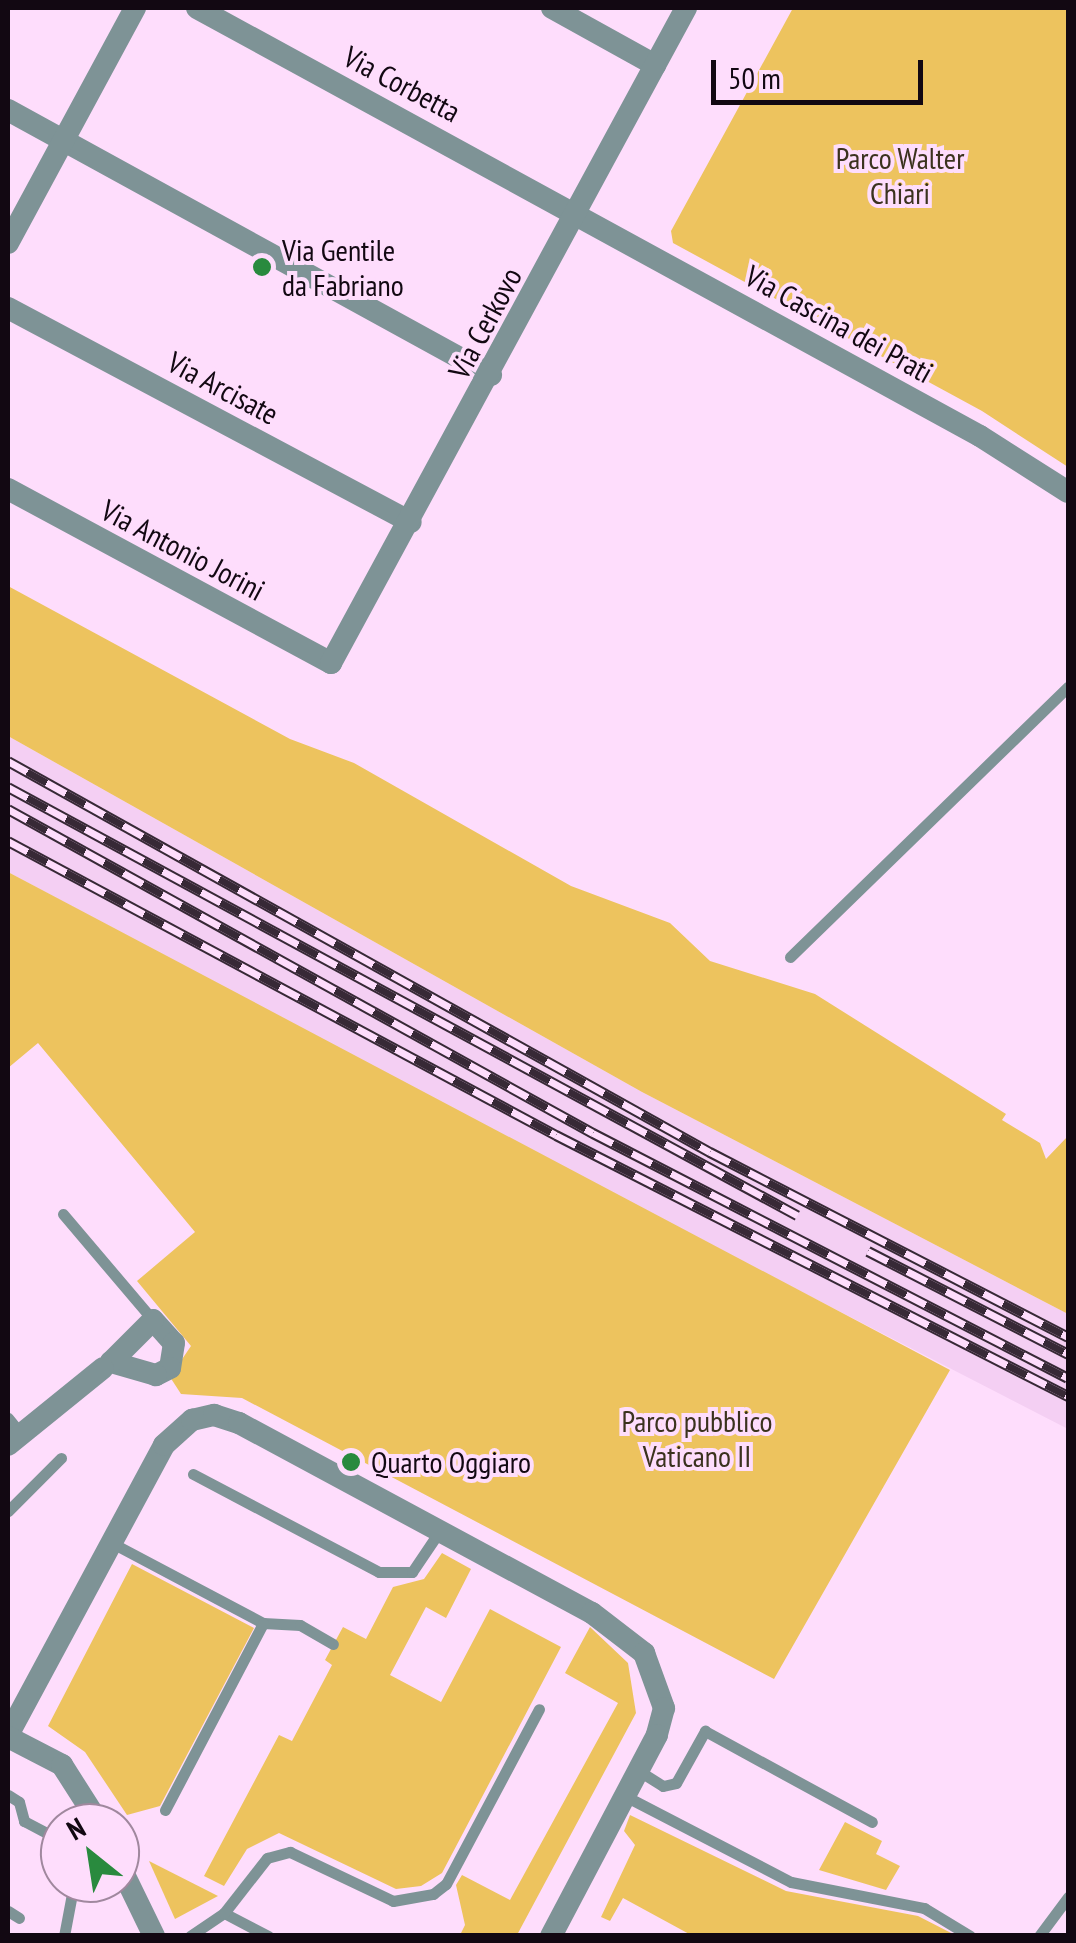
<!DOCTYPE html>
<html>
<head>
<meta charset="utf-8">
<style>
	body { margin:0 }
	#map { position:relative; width:1076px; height:1943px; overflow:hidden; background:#feddfc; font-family:"PT Sans Narrow",sans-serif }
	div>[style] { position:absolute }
	.built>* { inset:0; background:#f4cff3 }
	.green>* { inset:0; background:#edc35e }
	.service>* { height:11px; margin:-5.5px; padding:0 5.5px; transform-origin:5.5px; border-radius:5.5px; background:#7e9396 }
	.minor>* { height:22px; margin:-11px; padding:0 11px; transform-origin:11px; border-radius:11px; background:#7e9396 }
	.rail>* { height:11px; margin-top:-5.5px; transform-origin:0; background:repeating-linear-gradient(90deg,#feddfc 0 22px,#372936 0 44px); box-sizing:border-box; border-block:2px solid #372936 }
	.dots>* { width:28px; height:28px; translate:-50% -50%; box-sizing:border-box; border:5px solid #feddfc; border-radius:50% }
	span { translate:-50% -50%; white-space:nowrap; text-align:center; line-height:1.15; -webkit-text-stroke:8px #feddfc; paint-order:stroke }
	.street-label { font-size:30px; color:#120812 }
	.park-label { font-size:30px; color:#3b321e }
	.poi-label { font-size:30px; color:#120812 }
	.left { translate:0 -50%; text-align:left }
	.frame { position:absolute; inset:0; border:10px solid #120812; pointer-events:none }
	.north { position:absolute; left:40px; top:1803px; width:100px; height:100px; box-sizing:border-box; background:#feddfc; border:2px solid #a0889e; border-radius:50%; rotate:330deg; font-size:28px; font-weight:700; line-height:40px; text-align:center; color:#120812 }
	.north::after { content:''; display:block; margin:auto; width:35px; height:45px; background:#298a3e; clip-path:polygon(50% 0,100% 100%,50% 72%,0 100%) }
	.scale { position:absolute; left:711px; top:60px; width:212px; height:45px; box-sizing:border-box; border:5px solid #120812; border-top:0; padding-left:12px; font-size:30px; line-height:35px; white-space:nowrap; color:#120812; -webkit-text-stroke:8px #feddfc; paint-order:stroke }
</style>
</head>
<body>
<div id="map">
	<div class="built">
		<div style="clip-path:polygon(8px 736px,642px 1092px,1068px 1314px,1068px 1429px,553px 1164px,8px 872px)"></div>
	</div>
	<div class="green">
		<div style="clip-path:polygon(793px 8px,1068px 8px,1068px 467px,982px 411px,673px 243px,671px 231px)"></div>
		<div style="clip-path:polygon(8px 586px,290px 739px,354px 763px,571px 886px,670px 923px,710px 961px,815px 994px,1006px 1114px,1002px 1120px,1040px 1143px,1046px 1159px,1068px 1136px,1068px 1314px,642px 1092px,8px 736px)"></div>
		<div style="clip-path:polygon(8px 872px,950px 1370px,774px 1679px,242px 1398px,181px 1394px,170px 1377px,191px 1346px,137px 1281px,195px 1232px,38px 1043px,8px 1068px)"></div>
		<div style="clip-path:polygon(442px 1553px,471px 1569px,446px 1618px,426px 1607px,390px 1675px,441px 1702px,490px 1609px,561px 1647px,442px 1873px,421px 1886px,396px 1889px,279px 1833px,247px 1849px,224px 1886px,204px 1876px,279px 1735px,292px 1741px,332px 1665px,325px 1660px,343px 1627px,366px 1639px,393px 1587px,424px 1579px)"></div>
		<div style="clip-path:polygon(132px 1564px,254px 1628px,160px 1806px,127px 1815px,85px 1752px,48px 1726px)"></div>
		<div style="clip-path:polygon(590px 1627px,628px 1663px,636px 1713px,517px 1935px,460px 1935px,465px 1925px,456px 1885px,462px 1875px,510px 1900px,618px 1703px,565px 1673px)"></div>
		<div style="clip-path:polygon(630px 1815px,786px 1891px,918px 1916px,955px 1935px,691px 1935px,623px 1898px,610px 1921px,601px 1917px,635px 1845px,624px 1831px)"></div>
		<div style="clip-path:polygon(845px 1822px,882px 1841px,876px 1854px,900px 1866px,886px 1890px,819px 1870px)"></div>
		<div style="clip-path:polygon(149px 1861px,218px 1896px,175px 1919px)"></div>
	</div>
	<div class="service">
		<div style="left:790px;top:957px;width:388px;rotate:-44.2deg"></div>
		<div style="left:63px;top:1214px;width:139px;rotate:49.7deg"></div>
		<div style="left:8px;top:1418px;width:21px;rotate:51deg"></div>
		<div style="left:193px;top:1474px;width:210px;rotate:27.8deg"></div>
		<div style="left:379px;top:1572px;width:33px"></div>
		<div style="left:412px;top:1572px;width:52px;rotate:-56deg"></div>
		<div style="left:8px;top:1511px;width:75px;rotate:-45deg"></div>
		<div style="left:112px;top:1543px;width:171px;rotate:27.9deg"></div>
		<div style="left:263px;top:1623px;width:37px;rotate:3deg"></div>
		<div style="left:300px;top:1625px;width:38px;rotate:30deg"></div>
		<div style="left:639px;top:1771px;width:28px;rotate:32deg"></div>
		<div style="left:663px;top:1786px;width:13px;rotate:-13deg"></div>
		<div style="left:676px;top:1783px;width:60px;rotate:-60.9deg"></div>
		<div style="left:705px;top:1731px;width:190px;rotate:28.6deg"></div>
		<div style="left:8px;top:1795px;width:13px;rotate:32deg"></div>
		<div style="left:19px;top:1802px;width:20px;rotate:75deg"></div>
		<div style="left:24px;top:1821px;width:41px;rotate:27.8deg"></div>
		<div style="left:625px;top:1796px;width:187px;rotate:27.4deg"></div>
		<div style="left:791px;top:1882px;width:136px;rotate:11.1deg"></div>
		<div style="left:924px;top:1908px;width:54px;rotate:31.3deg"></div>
		<div style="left:165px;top:1810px;width:211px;rotate:-62.3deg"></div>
		<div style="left:8px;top:1911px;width:13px;rotate:32deg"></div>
		<div style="left:224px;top:1913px;width:50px;rotate:27.6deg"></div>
		<div style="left:64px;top:1936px;width:54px;rotate:-79.3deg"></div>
		<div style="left:190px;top:1936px;width:41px;rotate:-34.1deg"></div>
		<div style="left:224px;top:1913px;width:70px;rotate:-52deg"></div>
		<div style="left:267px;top:1858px;width:24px;rotate:-15deg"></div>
		<div style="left:290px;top:1852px;width:114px;rotate:25.4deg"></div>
		<div style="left:393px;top:1901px;width:41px;rotate:-9.9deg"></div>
		<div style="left:433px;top:1894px;width:16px;rotate:-38deg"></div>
		<div style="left:446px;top:1884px;width:198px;rotate:-62deg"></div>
		<div style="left:1039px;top:1936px;width:49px;rotate:-53.4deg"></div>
	</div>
	<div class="minor">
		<div style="left:197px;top:8px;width:892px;rotate:28.66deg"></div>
		<div style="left:980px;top:436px;width:104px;rotate:32.5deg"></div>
		<div style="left:552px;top:8px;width:118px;rotate:29deg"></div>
		<div style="left:8px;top:110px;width:551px;rotate:28.75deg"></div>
		<div style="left:8px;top:243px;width:267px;rotate:-61.6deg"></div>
		<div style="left:8px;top:308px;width:456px;rotate:28deg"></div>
		<div style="left:8px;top:489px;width:367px;rotate:28.3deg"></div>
		<div style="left:331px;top:663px;width:745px;rotate:-61.54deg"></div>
		<div style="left:153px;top:1320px;width:31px;rotate:48deg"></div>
		<div style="left:174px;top:1343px;width:25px;rotate:99deg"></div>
		<div style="left:170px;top:1368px;width:16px;rotate:153deg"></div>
		<div style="left:156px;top:1375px;width:47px;rotate:-163.9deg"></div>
		<div style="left:111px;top:1362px;width:59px;rotate:-45deg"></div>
		<div style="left:8px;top:1445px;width:122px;rotate:-39deg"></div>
		<div style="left:8px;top:1735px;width:329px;rotate:-61.7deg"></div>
		<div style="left:164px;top:1445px;width:38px;rotate:-42deg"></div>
		<div style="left:192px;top:1420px;width:23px;rotate:-13deg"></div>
		<div style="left:214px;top:1415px;width:26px;rotate:18deg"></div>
		<div style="left:239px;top:1423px;width:401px;rotate:28.3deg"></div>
		<div style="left:592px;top:1613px;width:66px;rotate:37.6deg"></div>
		<div style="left:644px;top:1653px;width:59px;rotate:70deg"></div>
		<div style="left:664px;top:1708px;width:28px;rotate:105deg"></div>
		<div style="left:657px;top:1735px;width:227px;rotate:117.8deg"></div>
		<div style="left:8px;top:1737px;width:61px;rotate:27.4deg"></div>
		<div style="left:62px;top:1765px;width:69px;rotate:57.5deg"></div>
		<div style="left:120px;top:1866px;width:78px;rotate:64.1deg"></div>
	</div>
	<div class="rail">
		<div style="left:8px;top:761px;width:804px;rotate:29.12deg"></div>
		<div style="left:710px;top:1152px;width:403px;rotate:27.3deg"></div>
		<div style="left:8px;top:787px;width:898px;rotate:28.48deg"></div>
		<div style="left:8px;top:809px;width:669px;rotate:28.98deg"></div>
		<div style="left:593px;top:1133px;width:534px;rotate:27.28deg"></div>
		<div style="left:8px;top:841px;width:622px;rotate:28.21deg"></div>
		<div style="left:556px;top:1135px;width:575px;rotate:27.01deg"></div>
		<div style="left:868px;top:1251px;width:225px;rotate:27.2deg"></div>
	</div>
	<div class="dots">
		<div style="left:262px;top:267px;background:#298a3e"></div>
		<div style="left:351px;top:1462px;background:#298a3e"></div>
	</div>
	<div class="street-label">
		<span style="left:402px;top:84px;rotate:28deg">Via Corbetta</span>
		<span style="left:485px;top:323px;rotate:-62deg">Via Cerkovo</span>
		<span style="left:839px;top:324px;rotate:29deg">Via Cascina dei Prati</span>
		<span style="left:223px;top:388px;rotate:28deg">Via Arcisate</span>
		<span style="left:183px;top:550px;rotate:28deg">Via Antonio Jorini</span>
	</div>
	<div class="park-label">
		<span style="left:900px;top:175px">Parco Walter<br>Chiari</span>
		<span style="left:697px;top:1438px">Parco pubblico<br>Vaticano II</span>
	</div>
	<div class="poi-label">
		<span class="left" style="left:282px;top:267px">Via Gentile<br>da Fabriano</span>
		<span class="left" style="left:371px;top:1462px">Quarto Oggiaro</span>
	</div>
	<div class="frame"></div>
	<div class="north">N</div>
	<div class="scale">50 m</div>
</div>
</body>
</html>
